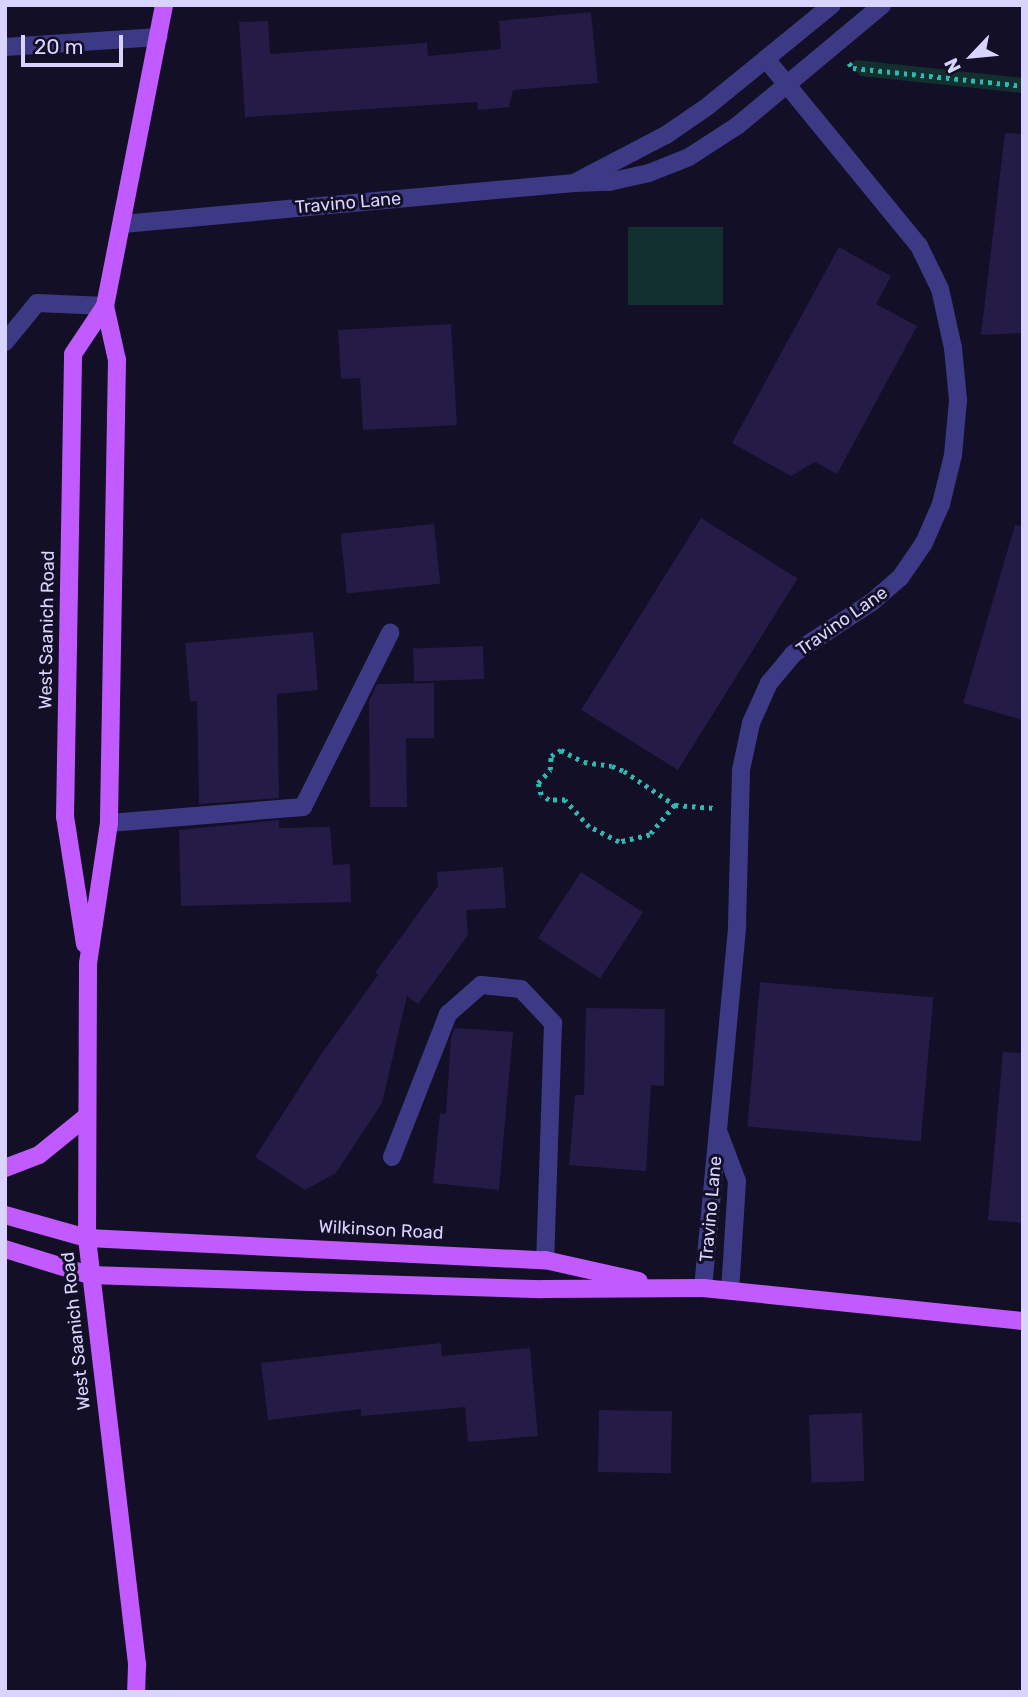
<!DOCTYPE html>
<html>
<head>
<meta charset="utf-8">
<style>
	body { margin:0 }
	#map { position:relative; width:1028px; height:1697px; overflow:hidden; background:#130f26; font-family:Rubik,sans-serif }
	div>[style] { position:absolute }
	.green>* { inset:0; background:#12302f; transform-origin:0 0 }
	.building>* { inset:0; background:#241b47; transform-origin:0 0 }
	.path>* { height:4.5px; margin-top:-2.25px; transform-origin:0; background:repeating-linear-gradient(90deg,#2fb8b0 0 3.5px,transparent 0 8.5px) }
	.minor>* { height:18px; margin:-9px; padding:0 9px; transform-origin:9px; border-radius:9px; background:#3d3a85 }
	.major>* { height:18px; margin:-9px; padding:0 9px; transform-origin:9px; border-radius:9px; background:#c25bff }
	span { translate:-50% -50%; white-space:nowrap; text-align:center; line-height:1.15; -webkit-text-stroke:6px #130f26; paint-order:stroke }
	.street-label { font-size:18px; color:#d9d4ff }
	.frame { position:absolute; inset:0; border:7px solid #d9d4ff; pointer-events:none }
	.north { position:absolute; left:937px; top:21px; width:70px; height:70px; -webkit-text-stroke:5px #130f26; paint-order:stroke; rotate:244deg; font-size:19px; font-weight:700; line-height:28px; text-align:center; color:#d9d4ff }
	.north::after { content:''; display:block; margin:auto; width:24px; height:32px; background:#d9d4ff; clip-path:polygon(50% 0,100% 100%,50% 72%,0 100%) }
	.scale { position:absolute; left:21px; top:35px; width:102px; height:32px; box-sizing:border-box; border:4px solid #d9d4ff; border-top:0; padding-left:9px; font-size:21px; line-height:24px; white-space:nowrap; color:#d9d4ff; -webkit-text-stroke:5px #130f26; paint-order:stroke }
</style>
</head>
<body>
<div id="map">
	<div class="green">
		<div style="clip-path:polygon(856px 60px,1023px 78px,1023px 93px,860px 76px,851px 64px)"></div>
		<div style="left:628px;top:227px;width:95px;height:78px"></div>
	</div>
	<div class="building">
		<div style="clip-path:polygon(591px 12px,598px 83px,513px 90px,509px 107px,478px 110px,477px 102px,245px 117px,239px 22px,268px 21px,270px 54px,427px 43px,428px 56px,501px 49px,499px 21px)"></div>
		<div style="clip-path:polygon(1005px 133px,1023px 134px,1023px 333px,981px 335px)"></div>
		<div style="clip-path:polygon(839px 247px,891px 276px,876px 304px,917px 326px,837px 474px,815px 462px,791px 476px,732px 443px)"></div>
		<div style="clip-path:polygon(451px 324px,457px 425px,363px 430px,360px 378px,341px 379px,338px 330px)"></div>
		<div style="left:701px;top:518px;width:114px;height:226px;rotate:32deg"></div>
		<div style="left:434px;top:524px;width:60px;height:94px;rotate:84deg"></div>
		<div style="clip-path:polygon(1015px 525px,1023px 526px,1023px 720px,963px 703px)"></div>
		<div style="clip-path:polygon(313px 632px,318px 690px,277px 694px,279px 798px,199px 804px,197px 701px,190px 701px,185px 643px)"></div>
		<div style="left:483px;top:646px;width:33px;height:70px;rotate:88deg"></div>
		<div style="clip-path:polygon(434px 683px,434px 738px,406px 738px,407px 807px,370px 807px,369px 701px,377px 684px)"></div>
		<div style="clip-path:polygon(279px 820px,279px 828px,330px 827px,333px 865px,350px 864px,351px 902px,181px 906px,179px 830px)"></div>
		<div style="clip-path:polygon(503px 867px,506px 908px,466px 910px,468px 935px,418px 1004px,407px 996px,382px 1103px,336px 1173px,305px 1190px,255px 1157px,320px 1056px,378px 975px,375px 973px,438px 886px,437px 872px)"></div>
		<div style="left:581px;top:872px;width:74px;height:79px;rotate:33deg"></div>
		<div style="left:760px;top:982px;width:174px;height:145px;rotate:5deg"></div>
		<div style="clip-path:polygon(586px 1008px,665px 1009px,664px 1086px,651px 1085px,646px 1171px,569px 1165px,575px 1095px,584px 1095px)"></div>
		<div style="clip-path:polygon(455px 1028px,513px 1032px,499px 1190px,433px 1183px,440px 1113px,446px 1114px,451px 1037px)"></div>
		<div style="clip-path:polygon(1003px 1052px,1023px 1053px,1023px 1223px,988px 1220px)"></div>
		<div style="clip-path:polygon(441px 1343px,442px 1356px,530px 1348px,538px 1436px,468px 1442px,465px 1407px,361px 1416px,361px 1409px,268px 1420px,261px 1363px)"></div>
		<div style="left:599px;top:1410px;width:73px;height:62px;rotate:1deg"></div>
		<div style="left:862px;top:1413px;width:68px;height:53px;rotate:88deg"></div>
	</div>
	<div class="path">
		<div style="left:849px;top:63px;width:6px;rotate:51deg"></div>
		<div style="left:853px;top:68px;width:171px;rotate:6deg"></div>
		<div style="left:675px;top:805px;width:39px;rotate:130deg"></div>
		<div style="left:650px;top:835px;width:32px;rotate:167deg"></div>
		<div style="left:619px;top:842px;width:34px;rotate:-153deg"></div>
		<div style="left:589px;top:827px;width:36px;rotate:-132deg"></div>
		<div style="left:565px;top:800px;width:16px;rotate:180deg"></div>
		<div style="left:549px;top:800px;width:9px;rotate:-148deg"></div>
		<div style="left:541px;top:795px;width:12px;rotate:-104deg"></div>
		<div style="left:538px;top:783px;width:18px;rotate:-47deg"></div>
		<div style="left:550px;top:770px;width:14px;rotate:-86deg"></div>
		<div style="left:551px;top:756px;width:12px;rotate:-31deg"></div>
		<div style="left:561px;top:750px;width:26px;rotate:28deg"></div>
		<div style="left:584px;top:762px;width:28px;rotate:8deg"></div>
		<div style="left:612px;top:766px;width:13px;rotate:23deg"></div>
		<div style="left:624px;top:771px;width:61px;rotate:33.7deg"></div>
		<div style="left:675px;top:805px;width:40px;rotate:4.3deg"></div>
	</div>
	<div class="minor">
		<div style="left:5px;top:47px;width:154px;rotate:-3.7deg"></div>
		<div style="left:574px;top:183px;width:104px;rotate:-27.6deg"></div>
		<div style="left:666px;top:135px;width:51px;rotate:-34.6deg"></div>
		<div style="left:708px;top:106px;width:160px;rotate:-39.2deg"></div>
		<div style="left:123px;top:224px;width:453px;rotate:-5.2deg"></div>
		<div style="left:574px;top:183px;width:35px;rotate:-2deg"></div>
		<div style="left:609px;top:182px;width:41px;rotate:-12.7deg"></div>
		<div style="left:649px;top:173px;width:43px;rotate:-21.8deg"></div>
		<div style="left:689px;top:157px;width:57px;rotate:-32.9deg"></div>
		<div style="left:737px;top:126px;width:189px;rotate:-39.8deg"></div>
		<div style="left:5px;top:342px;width:50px;rotate:-50.6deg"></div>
		<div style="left:37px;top:303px;width:68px;rotate:2.5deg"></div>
		<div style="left:109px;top:823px;width:195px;rotate:-4.7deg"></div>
		<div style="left:303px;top:807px;width:195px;rotate:-63.4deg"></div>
		<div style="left:720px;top:1136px;width:48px;rotate:69.3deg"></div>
		<div style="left:737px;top:1181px;width:110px;rotate:93.6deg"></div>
		<div style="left:392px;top:1157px;width:154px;rotate:-68.6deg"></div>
		<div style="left:448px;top:1014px;width:44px;rotate:-41.3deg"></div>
		<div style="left:481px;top:985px;width:40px;rotate:5.7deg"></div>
		<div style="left:521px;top:989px;width:47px;rotate:46.7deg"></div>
		<div style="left:553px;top:1023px;width:237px;rotate:91.9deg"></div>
		<div style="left:703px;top:1288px;width:365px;rotate:-84.6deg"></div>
		<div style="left:737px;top:925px;width:155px;rotate:-88.5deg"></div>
		<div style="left:741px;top:770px;width:48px;rotate:-78deg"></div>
		<div style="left:751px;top:723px;width:44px;rotate:-65.8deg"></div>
		<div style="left:769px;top:683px;width:38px;rotate:-50deg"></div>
		<div style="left:793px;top:654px;width:95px;rotate:-33.4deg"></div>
		<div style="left:872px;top:602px;width:37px;rotate:-41deg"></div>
		<div style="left:900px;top:578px;width:42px;rotate:-55.6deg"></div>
		<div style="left:924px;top:543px;width:43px;rotate:-66.4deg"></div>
		<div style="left:941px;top:504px;width:50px;rotate:-76.2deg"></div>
		<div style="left:953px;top:455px;width:55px;rotate:-84.8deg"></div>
		<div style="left:958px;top:400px;width:52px;rotate:-95.5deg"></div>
		<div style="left:953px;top:348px;width:60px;rotate:-102.4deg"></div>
		<div style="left:940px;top:289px;width:48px;rotate:-116deg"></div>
		<div style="left:919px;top:246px;width:242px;rotate:-129.3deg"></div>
	</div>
	<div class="major">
		<div style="left:105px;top:306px;width:55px;rotate:77.5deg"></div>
		<div style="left:117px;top:360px;width:463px;rotate:91deg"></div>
		<div style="left:109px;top:823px;width:142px;rotate:98.5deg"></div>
		<div style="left:88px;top:963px;width:275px;rotate:90.2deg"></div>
		<div style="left:87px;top:1238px;width:431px;rotate:83.3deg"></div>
		<div style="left:137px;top:1666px;width:26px;rotate:92deg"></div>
		<div style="left:85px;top:944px;width:129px;rotate:-98.9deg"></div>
		<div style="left:65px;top:817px;width:463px;rotate:-89deg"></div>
		<div style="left:73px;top:354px;width:58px;rotate:-56.3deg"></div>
		<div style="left:105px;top:306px;width:307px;rotate:-78.9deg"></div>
		<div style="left:5px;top:1168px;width:36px;rotate:-21deg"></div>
		<div style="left:39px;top:1155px;width:62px;rotate:-39.1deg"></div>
		<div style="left:5px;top:1215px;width:85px;rotate:15.7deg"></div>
		<div style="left:87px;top:1238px;width:459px;rotate:2.8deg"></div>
		<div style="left:545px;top:1260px;width:96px;rotate:12.6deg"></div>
		<div style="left:5px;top:1249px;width:88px;rotate:17.2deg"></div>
		<div style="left:89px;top:1275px;width:454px;rotate:1.8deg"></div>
		<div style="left:543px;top:1289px;width:160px;rotate:-0.4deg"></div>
		<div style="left:703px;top:1288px;width:322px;rotate:5.9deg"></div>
	</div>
	<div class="street-label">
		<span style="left:348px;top:203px;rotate:-5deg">Travino Lane</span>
		<span style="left:842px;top:621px;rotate:-35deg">Travino Lane</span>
		<span style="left:47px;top:630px;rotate:-89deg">West Saanich Road</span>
		<span style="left:711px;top:1209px;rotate:-85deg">Travino Lane</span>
		<span style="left:381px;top:1230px;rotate:3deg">Wilkinson Road</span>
		<span style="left:76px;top:1331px;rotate:-96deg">West Saanich Road</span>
	</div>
	<div class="frame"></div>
	<div class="north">N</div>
	<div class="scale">20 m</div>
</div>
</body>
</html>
